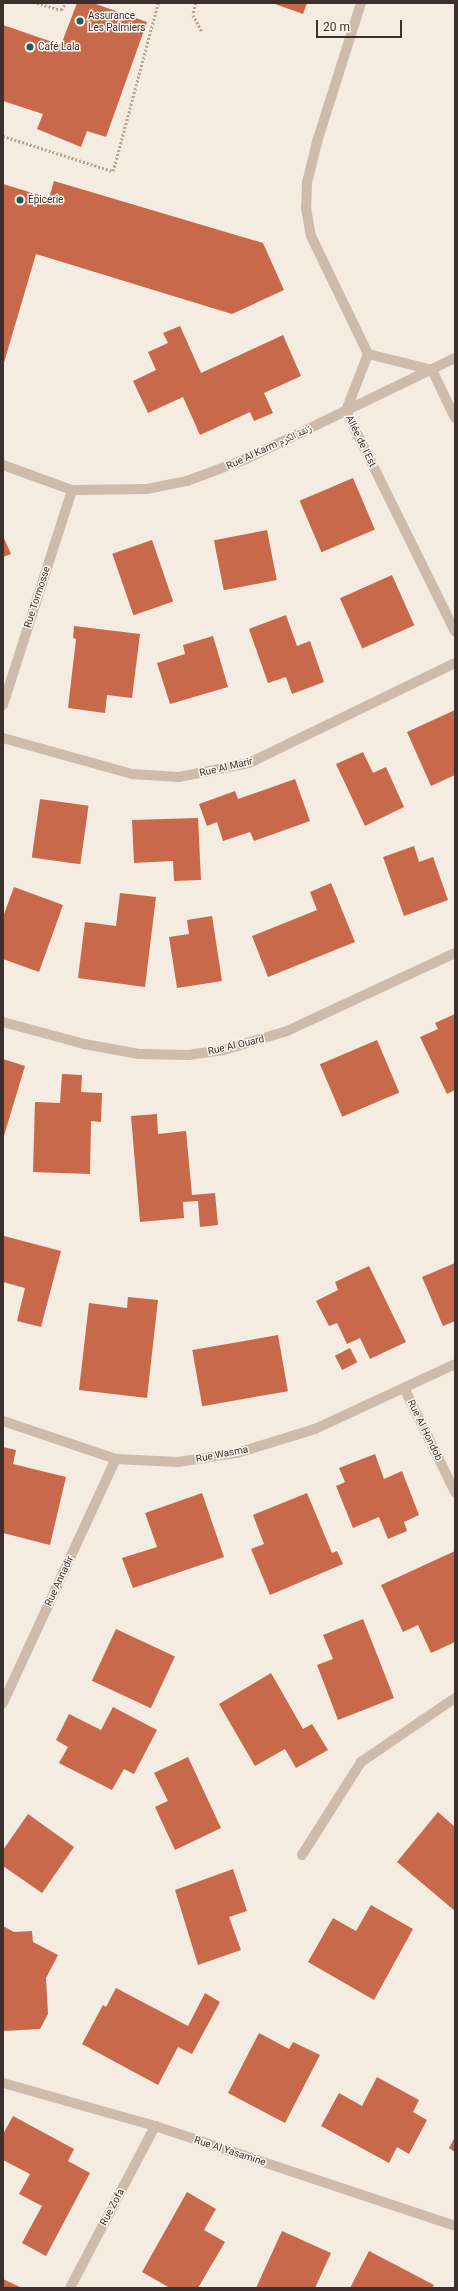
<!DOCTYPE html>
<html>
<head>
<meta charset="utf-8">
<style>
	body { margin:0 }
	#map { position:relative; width:458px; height:2291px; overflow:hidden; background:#f4ebe1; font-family:Roboto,"Noto Naskh Arabic",sans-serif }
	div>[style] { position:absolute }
	.building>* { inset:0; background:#c8694b; transform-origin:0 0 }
	.path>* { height:2.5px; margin-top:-1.25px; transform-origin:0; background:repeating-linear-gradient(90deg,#b9a596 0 2px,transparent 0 4px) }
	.minor>* { height:10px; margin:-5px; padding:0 5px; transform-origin:5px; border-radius:5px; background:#cdbbac }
	.dots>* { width:11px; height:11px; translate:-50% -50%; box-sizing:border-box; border:2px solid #fbf5ee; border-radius:50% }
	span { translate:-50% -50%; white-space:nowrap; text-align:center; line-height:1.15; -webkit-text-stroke:3px #fbf5ee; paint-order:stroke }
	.poi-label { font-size:10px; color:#3b302b }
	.left { translate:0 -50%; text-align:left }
	.street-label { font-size:10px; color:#3b302b }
	.frame { position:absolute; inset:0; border:4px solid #3b302b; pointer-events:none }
	.scale { position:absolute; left:316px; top:20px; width:86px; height:18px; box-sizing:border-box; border:2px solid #3b302b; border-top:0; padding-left:5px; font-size:12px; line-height:14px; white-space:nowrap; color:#3b302b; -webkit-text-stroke:3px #fbf5ee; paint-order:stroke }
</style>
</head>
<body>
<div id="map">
	<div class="building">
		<div style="clip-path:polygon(77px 3px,93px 3px,147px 22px,106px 137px,87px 131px,81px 147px,37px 129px,43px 114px,3px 101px,3px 25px,61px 45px)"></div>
		<div style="clip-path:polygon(272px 3px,307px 3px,303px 14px)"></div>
		<div style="clip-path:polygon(54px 181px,263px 243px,284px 290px,232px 314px,36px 254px,3px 366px,3px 184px,49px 198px)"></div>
		<div style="clip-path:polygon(180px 326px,201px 373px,283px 335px,301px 376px,264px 393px,273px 413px,254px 421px,250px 412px,200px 435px,183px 397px,148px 413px,133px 381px,156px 370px,148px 352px,168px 343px,163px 333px)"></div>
		<div style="left:353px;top:478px;width:56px;height:58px;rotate:67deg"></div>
		<div style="left:267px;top:530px;width:51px;height:54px;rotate:79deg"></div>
		<div style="clip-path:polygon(3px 536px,11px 554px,3px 557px)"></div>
		<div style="left:152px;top:540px;width:65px;height:42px;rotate:71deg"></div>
		<div style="left:392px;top:575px;width:55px;height:57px;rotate:66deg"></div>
		<div style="clip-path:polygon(286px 615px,297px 646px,310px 641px,324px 682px,292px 694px,286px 677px,268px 683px,249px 629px)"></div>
		<div style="clip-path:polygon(74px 626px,140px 634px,132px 698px,107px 695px,105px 713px,68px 708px,76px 639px,73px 638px)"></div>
		<div style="clip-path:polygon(213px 636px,228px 687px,170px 704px,157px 663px,185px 654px,183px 645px)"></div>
		<div style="clip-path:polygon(455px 710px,455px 775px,431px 786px,407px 732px)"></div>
		<div style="clip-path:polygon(363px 752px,373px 773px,386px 767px,404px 807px,365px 826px,336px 764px)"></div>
		<div style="clip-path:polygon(295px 779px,310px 821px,254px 841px,250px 832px,223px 841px,217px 822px,207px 826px,199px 804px,235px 791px,238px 799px)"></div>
		<div style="left:40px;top:799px;width:49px;height:59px;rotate:8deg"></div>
		<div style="clip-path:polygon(198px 818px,201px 880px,174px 881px,173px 861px,134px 863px,132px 820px)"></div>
		<div style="clip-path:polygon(414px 846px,419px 862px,433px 857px,448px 900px,404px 916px,383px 857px)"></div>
		<div style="clip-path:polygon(331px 883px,355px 942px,268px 977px,252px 936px,317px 910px,310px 892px)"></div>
		<div style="clip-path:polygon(14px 887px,63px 905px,39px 972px,3px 959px,3px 917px)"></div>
		<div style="clip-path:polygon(120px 893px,156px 897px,145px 987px,78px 978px,85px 922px,116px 926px)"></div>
		<div style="clip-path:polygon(212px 916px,222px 981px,177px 988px,169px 937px,189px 934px,187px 920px)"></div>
		<div style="clip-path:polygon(455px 1014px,455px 1090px,447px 1094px,420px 1037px,438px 1029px,435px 1023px)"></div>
		<div style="left:377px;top:1040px;width:57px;height:62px;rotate:67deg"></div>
		<div style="clip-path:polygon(3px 1059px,25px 1066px,3px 1139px)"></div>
		<div style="clip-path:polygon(62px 1074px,82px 1075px,81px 1092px,102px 1093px,101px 1122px,91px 1121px,90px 1174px,33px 1172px,35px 1102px,60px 1103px)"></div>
		<div style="clip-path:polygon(157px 1114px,158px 1134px,186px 1131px,192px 1195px,215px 1193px,218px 1225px,200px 1227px,198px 1201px,183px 1202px,184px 1218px,140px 1222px,131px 1116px)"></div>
		<div style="clip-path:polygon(4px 1236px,61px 1251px,41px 1327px,17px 1321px,25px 1288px,3px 1282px)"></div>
		<div style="clip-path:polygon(455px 1263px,455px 1321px,443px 1326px,422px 1277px)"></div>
		<div style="clip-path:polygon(369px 1266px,406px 1342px,370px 1359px,360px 1338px,347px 1344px,337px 1323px,329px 1326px,316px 1301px,338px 1290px,335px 1282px)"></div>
		<div style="clip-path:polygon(128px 1297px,158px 1300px,147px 1398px,79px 1390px,89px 1303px,127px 1308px)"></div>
		<div style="left:278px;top:1335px;width:57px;height:87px;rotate:80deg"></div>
		<div style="left:350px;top:1348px;width:16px;height:17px;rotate:63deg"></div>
		<div style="clip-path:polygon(3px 1447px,16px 1450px,13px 1464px,66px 1477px,50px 1545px,3px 1533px)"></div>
		<div style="clip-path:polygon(375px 1454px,384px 1479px,402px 1471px,419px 1515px,404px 1522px,407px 1531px,388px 1539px,379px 1517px,353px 1528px,336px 1486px,345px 1482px,339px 1468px)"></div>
		<div style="clip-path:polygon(202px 1493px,224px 1557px,133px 1588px,122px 1558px,157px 1547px,145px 1513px)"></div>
		<div style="clip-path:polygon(307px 1493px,332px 1553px,337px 1551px,343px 1564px,270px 1595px,251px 1549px,264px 1544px,253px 1515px)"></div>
		<div style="clip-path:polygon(455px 1551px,455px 1642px,431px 1653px,418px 1625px,403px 1632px,381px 1585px)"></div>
		<div style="clip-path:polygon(363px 1619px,394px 1698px,338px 1720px,317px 1665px,333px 1659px,323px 1635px)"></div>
		<div style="left:116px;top:1629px;width:65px;height:57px;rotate:25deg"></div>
		<div style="clip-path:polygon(271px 1673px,303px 1729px,312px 1724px,328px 1750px,296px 1768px,285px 1749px,255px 1766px,219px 1704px)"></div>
		<div style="clip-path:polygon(113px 1707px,157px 1730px,134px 1774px,124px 1769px,112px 1790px,59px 1763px,68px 1747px,56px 1740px,69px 1714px,101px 1730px)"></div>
		<div style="clip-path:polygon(188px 1757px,221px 1828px,175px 1850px,155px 1807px,168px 1801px,154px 1773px)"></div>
		<div style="clip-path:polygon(438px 1812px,455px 1827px,455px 1911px,397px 1862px)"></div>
		<div style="clip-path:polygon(28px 1814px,74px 1847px,42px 1893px,3px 1866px,3px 1850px)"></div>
		<div style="clip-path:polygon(233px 1869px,247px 1911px,229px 1917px,241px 1950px,198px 1965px,175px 1890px)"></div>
		<div style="clip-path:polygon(371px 1905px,413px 1929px,374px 2000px,308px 1962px,333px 1918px,356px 1931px)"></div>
		<div style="clip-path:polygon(3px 1926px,14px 1932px,32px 1931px,33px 1942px,58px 1955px,46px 1978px,48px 2014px,40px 2029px,3px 2031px)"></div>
		<div style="clip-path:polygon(116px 1988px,188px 2026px,205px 1993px,220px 2002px,192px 2054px,178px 2047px,158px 2085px,82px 2044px,103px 2005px,106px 2007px)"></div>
		<div style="clip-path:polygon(259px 2033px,289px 2049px,293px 2042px,320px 2055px,285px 2123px,228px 2093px)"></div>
		<div style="clip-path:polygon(377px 2077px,419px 2100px,413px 2112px,427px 2120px,409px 2154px,397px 2147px,389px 2163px,321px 2126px,339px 2093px,362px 2106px)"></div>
		<div style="clip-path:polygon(13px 2116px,74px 2149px,68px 2161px,90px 2173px,46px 2256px,22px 2243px,42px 2206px,19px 2194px,30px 2174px,3px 2160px,3px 2134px)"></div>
		<div style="clip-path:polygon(455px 2137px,455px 2152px,449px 2148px)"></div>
		<div style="clip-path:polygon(187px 2192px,216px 2209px,204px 2230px,225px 2242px,198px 2288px,170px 2288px,142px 2272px)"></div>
		<div style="clip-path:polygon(282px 2231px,331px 2253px,315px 2288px,256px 2288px)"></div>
		<div style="clip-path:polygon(369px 2251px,434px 2285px,432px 2288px,350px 2288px)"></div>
		<div style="clip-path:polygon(3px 2279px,22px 2288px,3px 2288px)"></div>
	</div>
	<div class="path">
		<div style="left:37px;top:3px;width:25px;rotate:16deg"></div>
		<div style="left:61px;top:10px;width:8px;rotate:-60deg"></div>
		<div style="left:196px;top:3px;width:12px;rotate:104deg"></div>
		<div style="left:193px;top:15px;width:18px;rotate:61deg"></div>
		<div style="left:3px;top:136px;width:115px;rotate:17.7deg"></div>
		<div style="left:113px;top:171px;width:174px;rotate:-75deg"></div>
	</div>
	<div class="minor">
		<div style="left:361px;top:3px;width:146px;rotate:107.6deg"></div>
		<div style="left:317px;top:142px;width:42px;rotate:103.7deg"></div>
		<div style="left:307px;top:183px;width:25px;rotate:92deg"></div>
		<div style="left:306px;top:208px;width:28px;rotate:80deg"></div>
		<div style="left:311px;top:236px;width:131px;rotate:64.2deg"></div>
		<div style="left:368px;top:354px;width:61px;rotate:111.1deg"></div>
		<div style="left:346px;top:411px;width:246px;rotate:63.7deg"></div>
		<div style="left:368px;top:354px;width:66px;rotate:14deg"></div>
		<div style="left:432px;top:370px;width:53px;rotate:64.4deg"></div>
		<div style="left:3px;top:465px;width:73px;rotate:19.9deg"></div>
		<div style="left:72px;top:490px;width:75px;rotate:-0.8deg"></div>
		<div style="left:147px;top:489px;width:41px;rotate:-11.3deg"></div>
		<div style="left:187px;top:481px;width:63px;rotate:-20.4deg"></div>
		<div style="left:246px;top:459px;width:232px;rotate:-25.8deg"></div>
		<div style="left:3px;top:705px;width:226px;rotate:-72.2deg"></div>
		<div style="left:3px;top:738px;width:134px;rotate:15.6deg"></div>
		<div style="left:132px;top:774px;width:47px;rotate:3.7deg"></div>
		<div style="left:179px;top:777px;width:71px;rotate:-11.3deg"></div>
		<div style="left:249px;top:763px;width:229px;rotate:-25.9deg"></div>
		<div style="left:3px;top:1022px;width:84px;rotate:15.2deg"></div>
		<div style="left:84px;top:1044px;width:56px;rotate:10.3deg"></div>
		<div style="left:139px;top:1054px;width:49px;rotate:1.2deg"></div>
		<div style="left:188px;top:1055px;width:36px;rotate:-8deg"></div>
		<div style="left:224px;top:1050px;width:66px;rotate:-16.8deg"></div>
		<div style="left:287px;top:1031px;width:185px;rotate:-24.9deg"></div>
		<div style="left:405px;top:1390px;width:114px;rotate:63.9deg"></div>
		<div style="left:3px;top:1421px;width:119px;rotate:18.6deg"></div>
		<div style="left:116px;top:1459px;width:62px;rotate:2.8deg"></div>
		<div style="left:178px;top:1462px;width:60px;rotate:-8.7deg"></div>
		<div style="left:237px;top:1453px;width:82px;rotate:-17.1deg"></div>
		<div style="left:315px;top:1429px;width:154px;rotate:-24.9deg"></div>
		<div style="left:3px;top:1703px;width:269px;rotate:-65.2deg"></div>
		<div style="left:302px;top:1855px;width:110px;rotate:-57.6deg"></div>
		<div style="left:361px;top:1762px;width:114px;rotate:-34.2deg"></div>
		<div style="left:3px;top:2083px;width:158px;rotate:15.8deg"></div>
		<div style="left:155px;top:2126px;width:316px;rotate:18.4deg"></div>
		<div style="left:70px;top:2288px;width:183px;rotate:-62.3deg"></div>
	</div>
	<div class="dots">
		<div style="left:80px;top:21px;background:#1f5a5e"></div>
		<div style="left:30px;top:47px;background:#1f5a5e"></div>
		<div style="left:20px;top:200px;background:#1f5a5e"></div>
	</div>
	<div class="poi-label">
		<span class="left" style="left:88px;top:21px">Assurance<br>Les Palmiers</span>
		<span class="left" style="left:38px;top:47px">Café Lala</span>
		<span class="left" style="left:28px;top:200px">Épicerie</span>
	</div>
	<div class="street-label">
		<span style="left:361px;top:441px;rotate:64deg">Allée de l'Est</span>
		<span style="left:269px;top:447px;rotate:-25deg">Rue Al Karm زنقة الكرم</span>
		<span style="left:37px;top:597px;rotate:-72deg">Rue Tormosse</span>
		<span style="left:226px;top:767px;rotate:-13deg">Rue Al Marir</span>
		<span style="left:236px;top:1045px;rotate:-13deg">Rue Al Ouard</span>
		<span style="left:425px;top:1430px;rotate:64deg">Rue Al Hondob</span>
		<span style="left:222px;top:1454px;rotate:-11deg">Rue Wasma</span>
		<span style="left:59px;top:1581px;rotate:-65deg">Rue Annadir</span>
		<span style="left:230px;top:2151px;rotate:18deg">Rue Al Yasamine</span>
		<span style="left:112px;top:2207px;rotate:-62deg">Rue Zofa</span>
	</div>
	<div class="frame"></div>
	<div class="scale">20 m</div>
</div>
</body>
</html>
